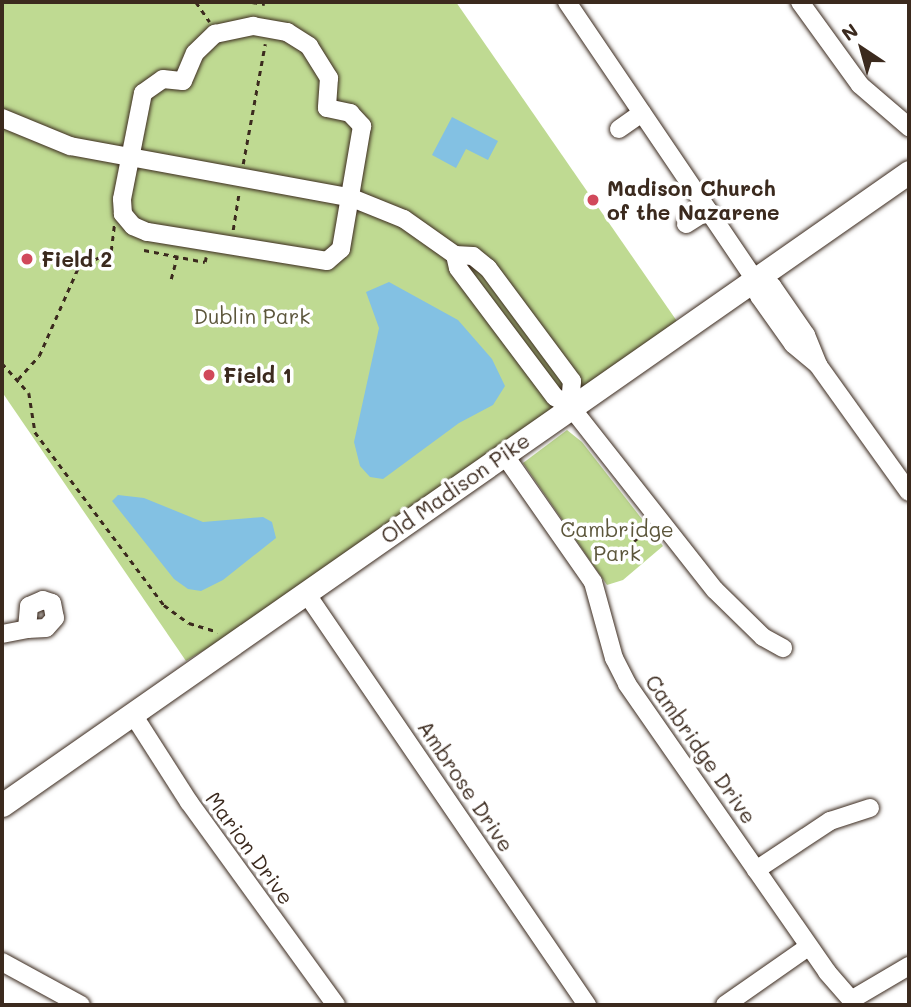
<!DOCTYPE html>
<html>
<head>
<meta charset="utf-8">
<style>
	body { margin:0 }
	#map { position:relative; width:911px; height:1007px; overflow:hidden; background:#fff; font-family:Mali,sans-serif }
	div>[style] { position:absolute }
	.green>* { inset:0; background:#bfda92 }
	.water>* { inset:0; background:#83c1e3 }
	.path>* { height:2.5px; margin-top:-1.25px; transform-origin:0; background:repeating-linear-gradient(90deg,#3b2a1e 0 5px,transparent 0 10px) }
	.roads { filter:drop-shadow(0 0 2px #3b2a1e) drop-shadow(0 0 2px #3b2a1e) }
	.minor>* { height:18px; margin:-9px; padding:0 9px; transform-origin:9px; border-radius:9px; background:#fff }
	.major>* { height:23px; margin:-11.5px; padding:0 11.5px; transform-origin:11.5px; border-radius:11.5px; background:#fff }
	.dots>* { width:19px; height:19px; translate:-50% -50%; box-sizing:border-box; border:4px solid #fff; border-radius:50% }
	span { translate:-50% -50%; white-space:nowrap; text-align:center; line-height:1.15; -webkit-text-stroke:7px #fff; paint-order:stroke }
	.poi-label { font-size:21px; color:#3b2a1e; font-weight:700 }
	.left { translate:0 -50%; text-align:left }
	.park-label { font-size:21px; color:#5c563b }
	.street-label { font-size:21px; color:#3b2a1e }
	.frame { position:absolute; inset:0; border:4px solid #3b2a1e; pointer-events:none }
	.north { position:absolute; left:827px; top:14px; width:70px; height:70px; -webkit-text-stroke:5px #fff; paint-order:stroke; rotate:324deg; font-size:19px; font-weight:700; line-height:28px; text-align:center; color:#3b2a1e }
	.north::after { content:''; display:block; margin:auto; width:24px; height:32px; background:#3b2a1e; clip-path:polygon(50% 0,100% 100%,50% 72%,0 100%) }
</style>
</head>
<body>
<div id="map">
	<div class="green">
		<div style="clip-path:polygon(2px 2px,456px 2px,681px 327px,258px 618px,186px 661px,2px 392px)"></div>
		<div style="clip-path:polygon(567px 430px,582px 442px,663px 546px,623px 580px,607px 585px,523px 463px)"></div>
	</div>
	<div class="water">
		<div style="clip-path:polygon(452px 117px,498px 141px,488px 160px,466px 149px,456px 168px,432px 155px)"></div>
		<div style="clip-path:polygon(389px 282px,458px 320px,492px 359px,505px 386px,493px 405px,459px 423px,383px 479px,370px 477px,360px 466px,354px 442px,379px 328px,366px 292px)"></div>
		<div style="clip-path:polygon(118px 495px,144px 498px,203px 522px,263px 517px,272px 522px,276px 538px,223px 580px,201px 591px,188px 589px,174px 579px,112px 501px)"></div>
	</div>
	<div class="path">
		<div style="left:196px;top:2px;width:24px;rotate:55deg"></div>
		<div style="left:252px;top:2px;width:13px;rotate:9deg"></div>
		<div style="left:243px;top:164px;width:122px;rotate:-79.6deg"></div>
		<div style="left:233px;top:230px;width:38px;rotate:-81deg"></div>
		<div style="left:144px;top:250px;width:62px;rotate:11.1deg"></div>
		<div style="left:205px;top:262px;width:5px;rotate:-79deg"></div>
		<div style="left:171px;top:279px;width:24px;rotate:-75deg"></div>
		<div style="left:2px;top:363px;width:40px;rotate:48deg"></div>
		<div style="left:29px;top:393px;width:39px;rotate:81deg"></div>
		<div style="left:35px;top:432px;width:216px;rotate:53.3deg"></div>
		<div style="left:164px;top:605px;width:31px;rotate:36deg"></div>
		<div style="left:189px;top:623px;width:30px;rotate:17deg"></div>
		<div style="left:18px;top:379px;width:31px;rotate:-48deg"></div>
		<div style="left:39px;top:356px;width:96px;rotate:-66.1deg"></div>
		<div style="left:78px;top:268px;width:37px;rotate:-27deg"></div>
		<div style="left:111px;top:251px;width:26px;rotate:-83deg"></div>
		<div style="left:634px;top:541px;width:16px;rotate:-40deg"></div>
	</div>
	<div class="roads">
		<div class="minor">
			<div style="left:567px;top:2px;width:333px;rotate:55.9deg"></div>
			<div style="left:754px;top:278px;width:19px;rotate:74deg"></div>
			<div style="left:759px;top:296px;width:59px;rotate:54.7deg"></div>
			<div style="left:793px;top:344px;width:33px;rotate:40deg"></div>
			<div style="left:800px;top:2px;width:102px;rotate:54.1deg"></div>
			<div style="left:860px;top:85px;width:65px;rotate:40.6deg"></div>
			<div style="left:253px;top:26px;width:35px;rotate:10deg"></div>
			<div style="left:287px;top:32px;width:26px;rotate:32deg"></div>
			<div style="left:309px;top:46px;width:38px;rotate:58deg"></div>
			<div style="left:329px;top:78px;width:30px;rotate:94deg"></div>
			<div style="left:327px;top:108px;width:24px;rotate:12deg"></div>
			<div style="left:350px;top:113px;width:18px;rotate:47deg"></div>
			<div style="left:362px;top:126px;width:125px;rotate:99.7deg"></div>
			<div style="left:341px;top:249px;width:18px;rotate:139deg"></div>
			<div style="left:327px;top:261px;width:182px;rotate:-170.8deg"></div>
			<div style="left:147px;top:232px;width:15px;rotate:-157deg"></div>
			<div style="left:133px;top:226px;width:16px;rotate:-130deg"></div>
			<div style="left:123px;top:214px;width:15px;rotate:-94deg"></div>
			<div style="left:122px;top:199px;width:108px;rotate:-78.8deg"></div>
			<div style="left:143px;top:93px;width:24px;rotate:-35deg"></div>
			<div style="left:163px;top:79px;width:20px;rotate:6deg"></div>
			<div style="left:183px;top:81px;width:30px;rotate:-67deg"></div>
			<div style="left:195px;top:53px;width:28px;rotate:-44deg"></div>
			<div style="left:215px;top:34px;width:39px;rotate:-12deg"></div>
			<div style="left:2px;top:118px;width:74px;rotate:22.4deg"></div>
			<div style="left:70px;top:146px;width:287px;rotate:10.4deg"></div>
			<div style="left:352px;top:198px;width:56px;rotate:22deg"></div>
			<div style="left:404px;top:219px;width:62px;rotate:35.2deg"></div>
			<div style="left:455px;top:255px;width:18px;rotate:3deg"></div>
			<div style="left:473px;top:256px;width:19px;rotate:39deg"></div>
			<div style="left:488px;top:268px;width:141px;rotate:53.4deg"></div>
			<div style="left:572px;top:381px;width:25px;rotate:95deg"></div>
			<div style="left:619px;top:129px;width:28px;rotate:-35deg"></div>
			<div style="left:686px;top:224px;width:26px;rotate:-32deg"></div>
			<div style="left:455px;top:255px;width:13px;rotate:77deg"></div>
			<div style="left:458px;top:268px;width:161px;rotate:53.1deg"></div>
			<div style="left:555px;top:397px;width:17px;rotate:31deg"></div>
			<div style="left:570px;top:406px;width:234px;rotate:51.8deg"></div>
			<div style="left:715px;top:590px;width:67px;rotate:44.4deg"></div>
			<div style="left:763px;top:637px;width:23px;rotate:29deg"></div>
			<div style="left:754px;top:278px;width:20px;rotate:24deg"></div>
			<div style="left:772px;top:286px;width:60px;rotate:55.2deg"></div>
			<div style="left:806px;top:335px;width:32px;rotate:68deg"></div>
			<div style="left:818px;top:365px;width:156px;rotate:54.4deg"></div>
			<div style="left:503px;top:453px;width:157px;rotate:55.1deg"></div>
			<div style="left:593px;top:582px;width:79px;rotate:74.6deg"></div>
			<div style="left:614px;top:658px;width:29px;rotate:63deg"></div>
			<div style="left:627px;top:684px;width:351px;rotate:55.2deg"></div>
			<div style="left:827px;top:972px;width:37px;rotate:49deg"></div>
			<div style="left:851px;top:1000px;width:67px;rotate:-30.4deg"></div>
			<div style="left:306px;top:593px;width:499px;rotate:55.7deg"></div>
			<div style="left:43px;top:600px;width:9px;rotate:18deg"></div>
			<div style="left:52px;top:603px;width:15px;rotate:79deg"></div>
			<div style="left:55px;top:618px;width:13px;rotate:132deg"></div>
			<div style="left:46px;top:628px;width:19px;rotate:177deg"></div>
			<div style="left:27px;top:629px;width:23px;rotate:-85deg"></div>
			<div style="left:29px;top:606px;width:15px;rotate:-23deg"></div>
			<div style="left:2px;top:634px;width:25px;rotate:-11deg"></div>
			<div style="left:132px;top:713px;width:106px;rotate:57.4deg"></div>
			<div style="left:189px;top:802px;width:251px;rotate:54.1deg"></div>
			<div style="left:756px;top:870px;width:89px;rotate:-33.5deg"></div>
			<div style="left:830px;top:821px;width:42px;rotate:-18deg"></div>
			<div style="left:2px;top:962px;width:90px;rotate:28.6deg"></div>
			<div style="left:725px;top:1005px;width:101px;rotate:-34.9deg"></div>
		</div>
		<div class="major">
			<div style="left:2px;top:805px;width:1106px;rotate:-34.91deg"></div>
		</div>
	</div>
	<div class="dots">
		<div style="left:593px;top:200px;background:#d1495b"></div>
		<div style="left:27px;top:259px;background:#d1495b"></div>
		<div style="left:209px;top:375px;background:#d1495b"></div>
	</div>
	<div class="poi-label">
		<span class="left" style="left:607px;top:200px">Madison Church<br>of the Nazarene</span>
		<span class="left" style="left:41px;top:259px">Field 2</span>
		<span class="left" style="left:223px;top:375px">Field 1</span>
	</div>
	<div class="park-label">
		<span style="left:252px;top:316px">Dublin Park</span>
		<span style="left:617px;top:541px">Cambridge<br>Park</span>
	</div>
	<div class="street-label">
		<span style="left:455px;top:488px;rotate:-35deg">Old Madison Pike</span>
		<span style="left:701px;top:749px;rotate:55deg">Cambridge Drive</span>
		<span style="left:466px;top:786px;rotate:56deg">Ambrose Drive</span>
		<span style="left:250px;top:848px;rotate:54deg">Marion Drive</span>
	</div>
	<div class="frame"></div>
	<div class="north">N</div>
</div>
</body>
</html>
